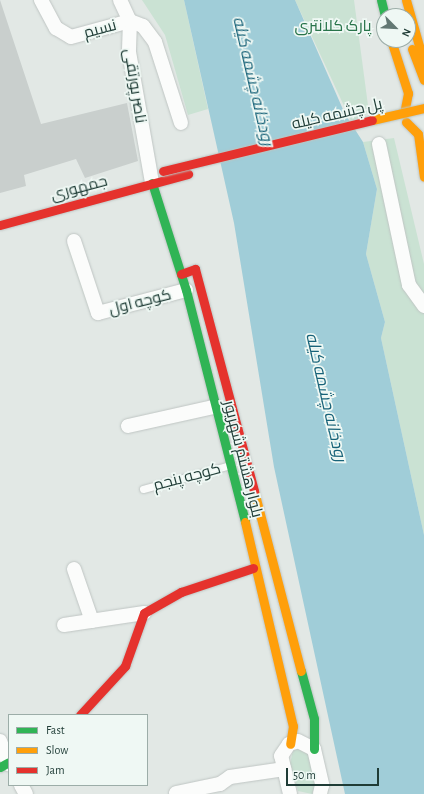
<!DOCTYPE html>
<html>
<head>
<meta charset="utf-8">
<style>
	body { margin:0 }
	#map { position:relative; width:424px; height:794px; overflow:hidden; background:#e2e8e5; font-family:"Alegreya Sans",Cairo,sans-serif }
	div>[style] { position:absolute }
	.green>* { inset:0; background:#cae2d3 }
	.water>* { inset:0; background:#a0cdd8 }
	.building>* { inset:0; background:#c9cfcd }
	.roads { filter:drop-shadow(0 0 1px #bfc5c3) drop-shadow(0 0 1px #bfc5c3) }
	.lane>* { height:7px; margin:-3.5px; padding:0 3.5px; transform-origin:3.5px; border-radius:3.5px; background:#fbfcfb }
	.street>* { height:14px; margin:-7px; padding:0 7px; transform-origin:7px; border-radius:7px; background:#fbfcfb }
	.fast>* { height:9px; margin:-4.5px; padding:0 4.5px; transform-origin:4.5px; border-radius:4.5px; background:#30b455 }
	.slow>* { height:9px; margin:-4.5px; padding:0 4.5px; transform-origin:4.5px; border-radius:4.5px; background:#ff9f0a }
	.jam>* { height:9px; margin:-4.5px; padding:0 4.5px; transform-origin:4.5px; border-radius:4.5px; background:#e5322d }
	.bridges { filter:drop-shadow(0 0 1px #bbc5c2) drop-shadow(0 0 1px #bbc5c2) }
	.slow-bridge>* { height:9px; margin:-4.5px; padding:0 4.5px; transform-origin:4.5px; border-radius:4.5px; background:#ff9f0a }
	.jam-bridge>* { height:9px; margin:-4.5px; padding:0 4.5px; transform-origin:4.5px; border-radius:4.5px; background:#e5322d }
	span { translate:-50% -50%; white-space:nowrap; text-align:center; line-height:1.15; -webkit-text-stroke:3.5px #eff8f4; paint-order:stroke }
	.park-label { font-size:16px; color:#28744a }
	.street-label { font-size:16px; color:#1f3c36 }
	.water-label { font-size:17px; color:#186379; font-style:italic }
	.legend { position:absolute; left:8px; top:714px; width:140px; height:72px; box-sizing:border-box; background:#eff8f4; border:1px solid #9cada8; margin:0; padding:5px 7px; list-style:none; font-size:12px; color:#1f3c36 }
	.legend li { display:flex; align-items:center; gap:8px; height:20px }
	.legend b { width:20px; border:1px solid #9cada8 }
	.north { position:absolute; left:376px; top:8px; width:40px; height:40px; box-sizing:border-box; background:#eff8f4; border:1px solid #9cada8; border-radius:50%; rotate:114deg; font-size:11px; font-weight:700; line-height:16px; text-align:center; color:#1f3c36 }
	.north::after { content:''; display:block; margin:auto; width:14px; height:18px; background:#637873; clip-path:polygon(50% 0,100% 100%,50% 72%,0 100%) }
	.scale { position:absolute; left:286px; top:768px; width:93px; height:18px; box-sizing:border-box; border:2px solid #1f3c36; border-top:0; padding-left:5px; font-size:12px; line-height:14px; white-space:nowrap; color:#1f3c36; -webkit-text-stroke:3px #eff8f4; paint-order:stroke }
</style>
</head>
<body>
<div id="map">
	<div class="green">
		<div style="clip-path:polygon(142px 0,184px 0,208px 109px,188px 115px,165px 35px)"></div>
		<div style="clip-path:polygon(295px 0,354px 0,369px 113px,351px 121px)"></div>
		<div style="clip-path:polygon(394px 138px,424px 264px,424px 535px,381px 338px,385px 322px,366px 254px,377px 189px,363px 142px)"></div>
		<div style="clip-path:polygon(301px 748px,308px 754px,316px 785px,312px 794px,298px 791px,290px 764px,293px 750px)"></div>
	</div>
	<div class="water">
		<div style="clip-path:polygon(184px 0,295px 0,345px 114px,363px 142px,377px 189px,366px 254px,385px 322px,381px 338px,424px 535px,424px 794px,345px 794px,274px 467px,234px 223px)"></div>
	</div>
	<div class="building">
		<div style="clip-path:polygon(0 0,41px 124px,127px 103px,138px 161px,85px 178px,76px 159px,24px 175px,26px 186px,0 193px)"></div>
	</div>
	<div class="roads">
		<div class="lane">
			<div style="left:143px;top:489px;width:91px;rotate:-15.3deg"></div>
		</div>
		<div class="street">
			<div style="left:41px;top:0;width:32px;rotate:62deg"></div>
			<div style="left:56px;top:28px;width:17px;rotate:31deg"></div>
			<div style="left:71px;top:37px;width:61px;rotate:-15.2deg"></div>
			<div style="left:120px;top:0;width:23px;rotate:65deg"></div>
			<div style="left:130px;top:21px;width:31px;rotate:92deg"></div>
			<div style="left:129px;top:52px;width:133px;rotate:80deg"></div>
			<div style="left:130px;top:21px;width:14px;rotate:21deg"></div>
			<div style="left:143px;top:26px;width:20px;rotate:53deg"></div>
			<div style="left:155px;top:42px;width:85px;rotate:72.2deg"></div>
			<div style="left:379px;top:144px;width:144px;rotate:78deg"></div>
			<div style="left:409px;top:285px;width:26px;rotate:54deg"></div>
			<div style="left:74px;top:241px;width:76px;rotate:71.6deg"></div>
			<div style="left:98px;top:313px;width:91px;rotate:-14.6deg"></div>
			<div style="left:128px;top:426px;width:88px;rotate:-12.5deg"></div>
			<div style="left:74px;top:569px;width:55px;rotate:70.9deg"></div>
			<div style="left:64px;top:625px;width:81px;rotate:-8.5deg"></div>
			<div style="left:0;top:741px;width:25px;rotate:69deg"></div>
			<div style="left:21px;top:785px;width:10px;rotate:61deg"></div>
			<div style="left:176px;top:793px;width:45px;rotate:-11.6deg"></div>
			<div style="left:220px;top:784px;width:12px;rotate:-35deg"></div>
			<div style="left:230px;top:777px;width:55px;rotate:-8.4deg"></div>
			<div style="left:290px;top:794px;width:39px;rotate:-103deg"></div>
			<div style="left:281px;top:756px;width:14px;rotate:-56deg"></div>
			<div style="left:289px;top:744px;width:9px;rotate:-18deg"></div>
			<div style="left:298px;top:741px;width:18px;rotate:27deg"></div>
			<div style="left:314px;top:749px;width:37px;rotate:77deg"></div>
			<div style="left:322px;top:785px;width:9px;rotate:103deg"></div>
		</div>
		<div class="fast">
			<div style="left:381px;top:0;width:16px;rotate:76deg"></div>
			<div style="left:152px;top:183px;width:112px;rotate:72.4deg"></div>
			<div style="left:186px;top:290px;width:239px;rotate:75.7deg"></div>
			<div style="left:301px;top:671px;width:50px;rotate:74.8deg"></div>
			<div style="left:314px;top:719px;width:30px;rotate:90deg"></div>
			<div style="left:0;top:767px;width:10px;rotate:-29deg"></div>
		</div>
		<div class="slow">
			<div style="left:406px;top:0;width:66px;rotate:74.1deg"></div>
			<div style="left:391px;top:40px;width:56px;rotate:72.2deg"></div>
			<div style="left:408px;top:93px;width:21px;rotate:101deg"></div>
			<div style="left:412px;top:49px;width:33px;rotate:69deg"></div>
			<div style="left:406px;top:122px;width:17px;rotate:45deg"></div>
			<div style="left:418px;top:134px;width:43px;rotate:82.1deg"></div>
			<div style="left:254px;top:491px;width:186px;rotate:75.4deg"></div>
			<div style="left:245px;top:522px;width:210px;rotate:76.8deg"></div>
			<div style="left:293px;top:726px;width:18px;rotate:99deg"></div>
		</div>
		<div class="jam">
			<div style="left:0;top:225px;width:195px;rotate:-15.2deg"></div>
			<div style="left:181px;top:274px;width:15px;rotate:-20deg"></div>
			<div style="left:195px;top:269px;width:230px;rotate:75.1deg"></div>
			<div style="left:80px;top:715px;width:67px;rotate:-47.4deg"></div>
			<div style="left:125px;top:666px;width:56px;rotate:-70.3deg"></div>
			<div style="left:144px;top:613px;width:43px;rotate:-29.6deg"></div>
			<div style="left:181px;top:592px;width:76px;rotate:-18.4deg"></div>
		</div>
	</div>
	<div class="bridges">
		<div class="slow-bridge">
			<div style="left:372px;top:120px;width:53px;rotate:-13deg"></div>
		</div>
		<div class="jam-bridge">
			<div style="left:163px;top:171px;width:215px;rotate:-13.7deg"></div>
		</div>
	</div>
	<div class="park-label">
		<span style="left:333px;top:26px">پارک کلانتری</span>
	</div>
	<div class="street-label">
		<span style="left:100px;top:29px;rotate:-15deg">نسیم</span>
		<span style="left:135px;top:86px;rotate:81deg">ناصر پورتقی</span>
		<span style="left:337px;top:114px;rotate:-13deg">پل چشمه کیله</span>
		<span style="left:79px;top:188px;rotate:-15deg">جمهوری</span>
		<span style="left:140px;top:302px;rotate:-14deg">کوچه اول</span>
		<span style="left:243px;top:459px;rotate:76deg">بلوار هشتم شهریور</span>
		<span style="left:187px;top:477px;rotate:-15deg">کوچه پنجم</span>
	</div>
	<div class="water-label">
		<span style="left:253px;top:81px;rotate:77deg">رودخانه چشمه کیله</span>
		<span style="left:326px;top:397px;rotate:77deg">رودخانه چشمه کیله</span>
	</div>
	<ul class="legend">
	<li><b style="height:5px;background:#30b455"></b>Fast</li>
	<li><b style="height:5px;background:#ff9f0a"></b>Slow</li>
	<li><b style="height:5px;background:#e5322d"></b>Jam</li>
	</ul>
	<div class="north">N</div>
	<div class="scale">50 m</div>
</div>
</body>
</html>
